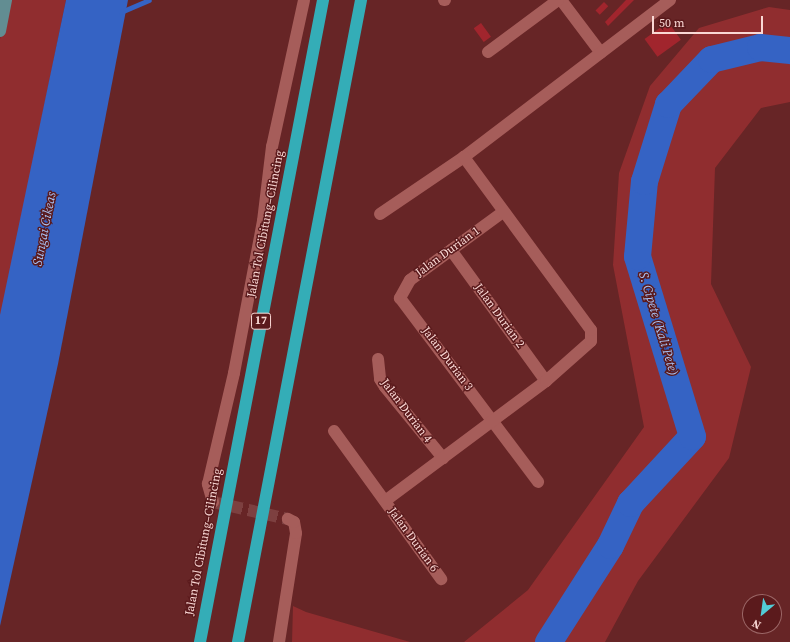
<!DOCTYPE html>
<html>
<head>
<meta charset="utf-8">
<style>
	body { margin:0 }
	#map { position:relative; width:790px; height:642px; overflow:hidden; background:#672526; font-family:"Source Serif 4",serif }
	div>[style] { position:absolute }
	.green>* { inset:0; background:#902d2f }
	.water>* { inset:0; background:#3563c4 }
	.stream>* { height:4.5px; margin:-2.25px; padding:0 2.25px; transform-origin:2.25px; border-radius:2.25px; background:#3563c4 }
	.river>* { height:27px; margin:-13.5px; padding:0 13.5px; transform-origin:13.5px; border-radius:13.5px; background:#3563c4 }
	.building>* { inset:0; background:#a1252d; transform-origin:0 0 }
	.minor-tunnel>* { height:12px; margin-top:-6px; transform-origin:0; background:repeating-linear-gradient(90deg,#7d4040 0 12px,transparent 0 18px) }
	.minor>* { height:12px; margin:-6px; padding:0 6px; transform-origin:6px; border-radius:6px; background:#a65d5a }
	.major>* { height:12px; margin:-6px; padding:0 6px; transform-origin:6px; border-radius:6px; background:#628d92 }
	.highway>* { height:12px; margin:-6px; padding:0 6px; transform-origin:6px; border-radius:6px; background:#34adb7 }
	span { translate:-50% -50%; white-space:nowrap; text-align:center; line-height:1.15; -webkit-text-stroke:3px #5b1a1c; paint-order:stroke }
	.shield-label span { padding:1px 3px; background:#5b1a1c; border:1px solid; border-radius:3px; -webkit-text-stroke-width:0 }
	.shield-label { font-size:11px; color:#fad8d5; font-weight:700 }
	.street-label { font-size:12px; color:#fad8d5 }
	.water-label { font-size:13px; color:#a8c2f4; font-style:italic }
	.north { position:absolute; left:742px; top:594px; width:40px; height:40px; box-sizing:border-box; background:#5b1a1c; border:1px solid #9b6666; border-radius:50%; rotate:209deg; font-size:11px; font-weight:700; line-height:16px; text-align:center; color:#fad8d5 }
	.north::after { content:''; display:block; margin:auto; width:14px; height:18px; background:#52ccd6; clip-path:polygon(50% 0,100% 100%,50% 72%,0 100%) }
	.scale { position:absolute; left:652px; top:16px; width:111px; height:18px; box-sizing:border-box; border:2px solid #fad8d5; border-top:0; padding-left:5px; font-size:12px; line-height:14px; white-space:nowrap; color:#fad8d5; -webkit-text-stroke:3px #5b1a1c; paint-order:stroke }
</style>
</head>
<body>
<div id="map">
	<div class="green">
		<div style="clip-path:polygon(7px 0,66px 0,0 322px,0 39px)"></div>
		<div style="clip-path:polygon(769px 7px,790px 10px,790px 102px,761px 108px,715px 168px,711px 284px,751px 367px,729px 458px,638px 581px,605px 642px,464px 642px,528px 590px,644px 427px,613px 265px,619px 173px,650px 86px,699px 28px)"></div>
		<div style="clip-path:polygon(293px 606px,306px 612px,410px 642px,292px 642px)"></div>
	</div>
	<div class="water">
		<div style="clip-path:polygon(66px 0,128px 0,58px 364px,0 626px,0 315px)"></div>
	</div>
	<div class="stream">
		<div style="left:121px;top:12px;width:30px;rotate:-23deg"></div>
	</div>
	<div class="river">
		<div style="left:548px;top:642px;width:115px;rotate:-57.4deg"></div>
		<div style="left:610px;top:545px;width:47px;rotate:-64.5deg"></div>
		<div style="left:630px;top:503px;width:91px;rotate:-47.2deg"></div>
		<div style="left:692px;top:436px;width:188px;rotate:-107deg"></div>
		<div style="left:637px;top:256px;width:75px;rotate:-84.7deg"></div>
		<div style="left:644px;top:181px;width:81px;rotate:-72.7deg"></div>
		<div style="left:668px;top:104px;width:62px;rotate:-46.3deg"></div>
		<div style="left:711px;top:59px;width:50px;rotate:-13.8deg"></div>
		<div style="left:760px;top:47px;width:30px;rotate:6deg"></div>
	</div>
	<div class="building">
		<div style="clip-path:polygon(626px 0,634px 0,608px 26px,605px 22px)"></div>
		<div style="left:604px;top:2px;width:6px;height:12px;rotate:45deg"></div>
		<div style="left:668px;top:22px;width:22px;height:29px;rotate:54deg"></div>
		<div style="left:481px;top:23px;width:17px;height:9px;rotate:54deg"></div>
	</div>
	<div class="minor-tunnel">
		<div style="left:213px;top:502px;width:77px;rotate:12.8deg"></div>
	</div>
	<div class="minor">
		<div style="left:444px;top:0;width:1px"></div>
		<div style="left:561px;top:0;width:66px;rotate:53deg"></div>
		<div style="left:488px;top:52px;width:87px;rotate:-36.6deg"></div>
		<div style="left:503px;top:212px;width:115px;rotate:143.8deg"></div>
		<div style="left:410px;top:280px;width:21px;rotate:119deg"></div>
		<div style="left:400px;top:298px;width:230px;rotate:53.1deg"></div>
		<div style="left:380px;top:214px;width:102px;rotate:-34.2deg"></div>
		<div style="left:464px;top:157px;width:259px;rotate:-37.3deg"></div>
		<div style="left:451px;top:250px;width:162px;rotate:54.1deg"></div>
		<div style="left:378px;top:359px;width:20px;rotate:84deg"></div>
		<div style="left:380px;top:379px;width:9px;rotate:58deg"></div>
		<div style="left:385px;top:387px;width:92px;rotate:50.8deg"></div>
		<div style="left:334px;top:431px;width:183px;rotate:54.1deg"></div>
		<div style="left:385px;top:501px;width:201px;rotate:-36.7deg"></div>
		<div style="left:546px;top:381px;width:60px;rotate:-41.6deg"></div>
		<div style="left:591px;top:341px;width:11px;rotate:-90deg"></div>
		<div style="left:591px;top:330px;width:215px;rotate:-126.3deg"></div>
		<div style="left:213px;top:502px;width:19px;rotate:-106deg"></div>
		<div style="left:208px;top:484px;width:114px;rotate:-76.8deg"></div>
		<div style="left:234px;top:373px;width:155px;rotate:-79.2deg"></div>
		<div style="left:263px;top:221px;width:75px;rotate:-83.1deg"></div>
		<div style="left:272px;top:147px;width:150px;rotate:-77.7deg"></div>
		<div style="left:279px;top:642px;width:110px;rotate:-81.1deg"></div>
		<div style="left:296px;top:533px;width:11px;rotate:-100deg"></div>
		<div style="left:294px;top:522px;width:7px;rotate:-153deg"></div>
	</div>
	<div class="major">
		<div style="left:0;top:31px;width:32px;rotate:-79deg"></div>
	</div>
	<div class="highway">
		<div style="left:200px;top:642px;width:654px;rotate:-79.15deg"></div>
		<div style="left:238px;top:642px;width:654px;rotate:-79.15deg"></div>
	</div>
	<div class="shield-label">
		<span style="left:261px;top:321px">17</span>
	</div>
	<div class="street-label">
		<span style="left:266px;top:224px;rotate:-79deg">Jalan Tol Cibitung–Cilincing</span>
		<span style="left:448px;top:252px;rotate:-36deg">Jalan Durian 1</span>
		<span style="left:499px;top:316px;rotate:54deg">Jalan Durian 2</span>
		<span style="left:447px;top:359px;rotate:53deg">Jalan Durian 3</span>
		<span style="left:406px;top:411px;rotate:53deg">Jalan Durian 4</span>
		<span style="left:413px;top:540px;rotate:54deg">Jalan Durian 6</span>
		<span style="left:204px;top:542px;rotate:-79deg">Jalan Tol Cibitung–Cilincing</span>
	</div>
	<div class="water-label">
		<span style="left:45px;top:229px;rotate:-79deg">Sungai Cikeas</span>
		<span style="left:658px;top:324px;rotate:73deg">S. Cipete (Kali Pete)</span>
	</div>
	<div class="north">N</div>
	<div class="scale">50 m</div>
</div>
</body>
</html>
